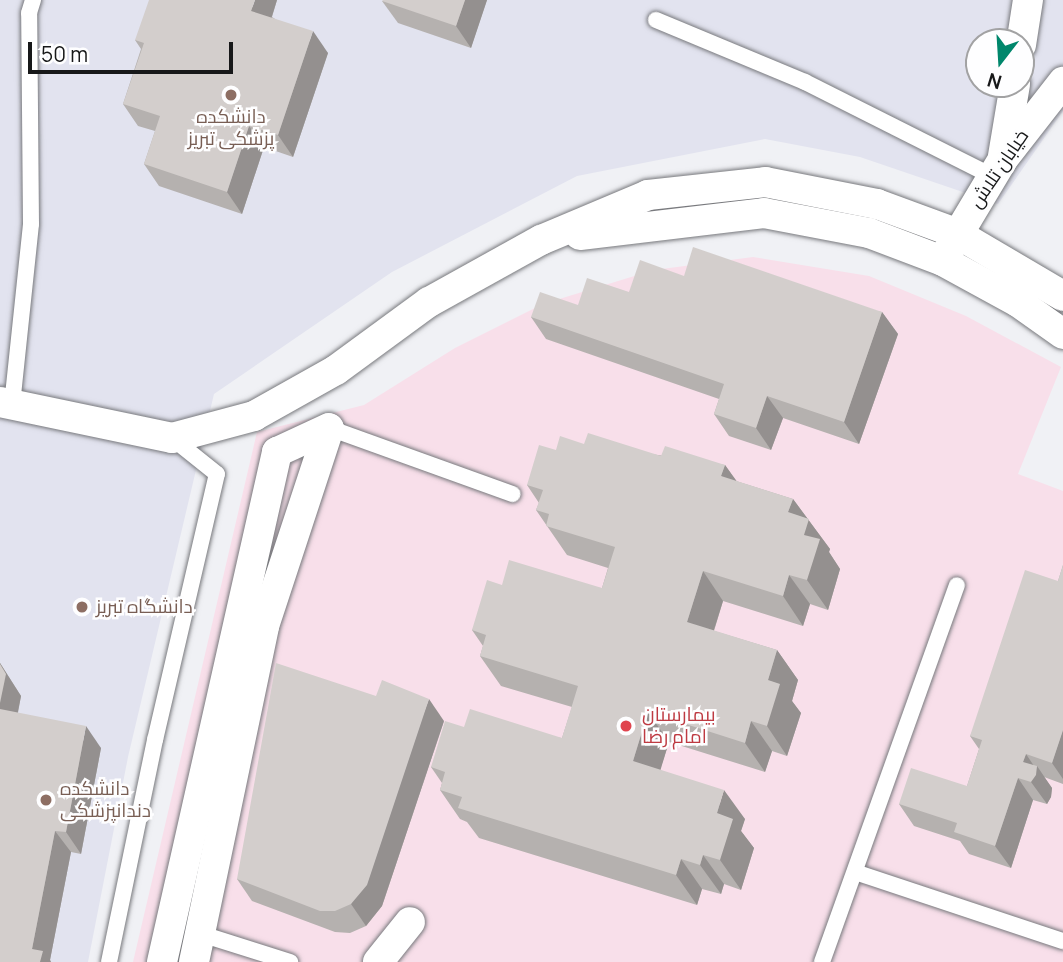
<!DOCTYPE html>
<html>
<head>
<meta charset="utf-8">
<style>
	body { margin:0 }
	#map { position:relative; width:1063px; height:962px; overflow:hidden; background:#f0f1f5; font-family:Manrope,Cairo,sans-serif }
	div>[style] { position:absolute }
	.built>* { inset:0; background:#e2e3ef }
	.medical>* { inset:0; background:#f8dfea }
	.roads { filter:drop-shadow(0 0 2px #78797d) drop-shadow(0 0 2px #78797d) }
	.service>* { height:16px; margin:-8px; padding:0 8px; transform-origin:8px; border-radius:8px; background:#fff }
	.minor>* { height:30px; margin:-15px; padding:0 15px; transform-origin:15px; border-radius:15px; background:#fff }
	.wall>* { inset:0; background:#b5b1af }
	.shaded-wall>* { inset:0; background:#94908f }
	.building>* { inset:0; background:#d3cecc }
	.dots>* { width:19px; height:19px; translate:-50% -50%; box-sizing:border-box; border:4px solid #fefeff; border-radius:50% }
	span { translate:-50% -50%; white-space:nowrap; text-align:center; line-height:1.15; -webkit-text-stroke:5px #fefeff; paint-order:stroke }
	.education-label { font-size:19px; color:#785e54 }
	.left { translate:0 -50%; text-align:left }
	.street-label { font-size:19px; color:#171819 }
	.health-label { font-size:19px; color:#be3a42 }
	.north { position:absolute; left:965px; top:28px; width:70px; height:70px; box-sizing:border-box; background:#fefeff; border:2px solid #a2a2a3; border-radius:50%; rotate:197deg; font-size:19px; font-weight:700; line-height:28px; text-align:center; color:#171819 }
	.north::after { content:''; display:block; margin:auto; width:24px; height:32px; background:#00876c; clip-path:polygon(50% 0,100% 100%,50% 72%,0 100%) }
	.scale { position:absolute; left:28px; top:42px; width:205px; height:32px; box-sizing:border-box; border:4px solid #171819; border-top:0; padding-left:9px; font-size:21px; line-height:24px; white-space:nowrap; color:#171819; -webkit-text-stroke:5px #fefeff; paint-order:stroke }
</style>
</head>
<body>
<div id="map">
	<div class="built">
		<div style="clip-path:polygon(evenodd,0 0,1063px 0,1063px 111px,998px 204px,860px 157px,765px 139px,577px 176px,392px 272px,214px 394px,128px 757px,88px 962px,0 962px,0 0,979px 42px,1021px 42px,1021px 84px,979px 84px,979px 42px)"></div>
	</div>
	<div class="medical">
		<div style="clip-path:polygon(753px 257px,869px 276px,966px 316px,1061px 367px,1018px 474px,1063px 491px,1063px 962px,133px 962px,257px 432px,364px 405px,455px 348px,543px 304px,654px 270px)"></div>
	</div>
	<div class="roads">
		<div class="service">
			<div style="left:656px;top:20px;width:161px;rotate:22.6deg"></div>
			<div style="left:805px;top:82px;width:209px;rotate:26.7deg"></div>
			<div style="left:12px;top:405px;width:182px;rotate:-84deg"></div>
			<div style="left:31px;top:224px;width:211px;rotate:-90.5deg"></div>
			<div style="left:29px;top:13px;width:14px;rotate:-73deg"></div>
			<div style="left:329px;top:428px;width:195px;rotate:19.8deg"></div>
			<div style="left:855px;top:872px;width:219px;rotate:18.4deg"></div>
			<div style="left:195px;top:932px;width:100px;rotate:17.5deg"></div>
			<div style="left:109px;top:962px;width:227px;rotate:-78.3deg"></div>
			<div style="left:155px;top:740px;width:273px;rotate:-76.9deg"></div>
			<div style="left:217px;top:474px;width:58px;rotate:-141.3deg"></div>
			<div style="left:822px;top:962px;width:400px;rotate:-70.3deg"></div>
		</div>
		<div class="minor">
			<div style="left:1021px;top:45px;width:46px;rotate:-81.2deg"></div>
			<div style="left:1003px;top:156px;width:73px;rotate:-80.5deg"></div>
			<div style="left:580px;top:235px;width:185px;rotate:-6.8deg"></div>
			<div style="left:764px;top:213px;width:107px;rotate:10.8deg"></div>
			<div style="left:869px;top:233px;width:79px;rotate:20.7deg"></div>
			<div style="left:943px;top:261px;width:85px;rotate:28.7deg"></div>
			<div style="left:1018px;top:302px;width:55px;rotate:35.4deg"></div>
			<div style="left:948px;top:251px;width:107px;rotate:-59.1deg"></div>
			<div style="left:1003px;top:159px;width:98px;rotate:-52.1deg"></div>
			<div style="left:0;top:402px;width:176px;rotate:11.8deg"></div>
			<div style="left:172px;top:438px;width:85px;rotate:-15deg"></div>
			<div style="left:254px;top:416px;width:94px;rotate:-29.3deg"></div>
			<div style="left:336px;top:370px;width:115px;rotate:-36.2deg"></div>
			<div style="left:429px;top:302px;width:128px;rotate:-29deg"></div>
			<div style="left:541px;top:240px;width:116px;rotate:-22.8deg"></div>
			<div style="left:648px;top:195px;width:118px;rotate:-6.3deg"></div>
			<div style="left:765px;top:182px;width:114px;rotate:11.1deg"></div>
			<div style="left:877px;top:204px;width:84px;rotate:20.2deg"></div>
			<div style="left:956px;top:233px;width:124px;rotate:30.5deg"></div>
			<div style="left:162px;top:962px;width:523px;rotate:-77.29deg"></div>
			<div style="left:277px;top:452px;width:57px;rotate:-24.8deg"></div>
			<div style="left:194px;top:962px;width:343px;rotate:-78.2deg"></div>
			<div style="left:264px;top:626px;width:208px;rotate:-71.8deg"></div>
			<div style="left:378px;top:962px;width:51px;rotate:-51.3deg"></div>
		</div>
	</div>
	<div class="wall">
		<div style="clip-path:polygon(277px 0,272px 17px,328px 53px,293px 157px,264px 147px,242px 214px,159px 186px,144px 164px,155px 131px,138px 126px,123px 104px,141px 49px,135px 40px)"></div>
		<div style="clip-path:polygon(487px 0,471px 48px,398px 23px,382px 1px)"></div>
		<div style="clip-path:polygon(684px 276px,882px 312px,898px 334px,859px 444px,783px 418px,771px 450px,729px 436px,714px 414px,719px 399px,546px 339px,531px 317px,629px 292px)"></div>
		<div style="clip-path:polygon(584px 444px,725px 465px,736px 481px,793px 499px,830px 549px,829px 552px,840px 569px,828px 610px,810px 604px,803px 626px,723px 601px,714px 631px,777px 650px,798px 680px,792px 701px,801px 713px,787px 756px,772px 751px,765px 772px,669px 742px,660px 770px,745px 819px,741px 831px,754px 848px,741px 890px,724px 884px,721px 894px,702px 889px,697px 905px,479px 838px,467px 822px,460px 819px,440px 790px,442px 783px,431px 767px,464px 727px,562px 738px,572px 707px,501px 686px,480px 656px,483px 646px,472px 630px,502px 585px,602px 588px,608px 568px,567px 555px,536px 510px,539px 503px,527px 485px,556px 450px)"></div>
		<div style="clip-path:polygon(1063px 565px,1063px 784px,1044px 777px,1052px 788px,1051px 797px,1047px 804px,1033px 800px,1011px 868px,969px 854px,960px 841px,914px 826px,899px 804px,967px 786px,979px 749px,970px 736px,1058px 581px)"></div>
		<div style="clip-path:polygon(0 663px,21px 696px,18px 713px,101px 748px,81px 854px,71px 852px,50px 960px,51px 962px,0 962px)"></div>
		<div style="clip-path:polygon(444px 721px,382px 906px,366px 926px,350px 933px,335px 932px,252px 901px,237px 879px)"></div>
	</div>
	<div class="shaded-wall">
		<div style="clip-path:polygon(255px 0,277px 0,267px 32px,251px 11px)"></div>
		<div style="clip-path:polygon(465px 0,487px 0,471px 48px,456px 26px)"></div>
		<div style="clip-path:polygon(313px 31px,328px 53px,293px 157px,278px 135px)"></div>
		<div style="clip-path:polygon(249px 126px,264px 147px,242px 214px,227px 192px)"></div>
		<div style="clip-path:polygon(882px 312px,898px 334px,859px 444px,844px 422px)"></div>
		<div style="clip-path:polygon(767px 396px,783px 418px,771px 450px,756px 428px)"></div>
		<div style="clip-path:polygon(725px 465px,746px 494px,721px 476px)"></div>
		<div style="clip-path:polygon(793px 499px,830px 549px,829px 552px,840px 569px,828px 610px,807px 580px,788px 512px)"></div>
		<div style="clip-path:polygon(703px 571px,723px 601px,707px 652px,687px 622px)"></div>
		<div style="clip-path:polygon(789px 575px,810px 604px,803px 626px,783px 596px)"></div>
		<div style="clip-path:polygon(777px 650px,798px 680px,792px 701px,801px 713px,787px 756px,767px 726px,768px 680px)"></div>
		<div style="clip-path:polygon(0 663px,21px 696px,14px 731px,0 711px)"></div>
		<div style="clip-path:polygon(429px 699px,444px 721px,382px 906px,366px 926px,351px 904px)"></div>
		<div style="clip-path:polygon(648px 712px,669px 742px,654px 791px,633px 761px)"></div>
		<div style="clip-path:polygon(751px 721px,772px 751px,765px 772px,745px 743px)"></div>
		<div style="clip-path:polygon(86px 726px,101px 748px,81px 854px,66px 832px)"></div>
		<div style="clip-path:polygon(1063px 730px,1063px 779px,1052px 763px)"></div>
		<div style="clip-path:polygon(1026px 754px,1036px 769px,1037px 766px,1052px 788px,1051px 797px,1047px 804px,1031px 782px,1023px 762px)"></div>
		<div style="clip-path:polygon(1018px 778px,1033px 800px,1011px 868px,995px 846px)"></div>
		<div style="clip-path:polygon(724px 790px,745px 819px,741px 831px,754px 848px,741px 890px,720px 860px,717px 813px)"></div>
		<div style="clip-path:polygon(55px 831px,71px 852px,50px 960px,51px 962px,40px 962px,32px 949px)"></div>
		<div style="clip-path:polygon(703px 855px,724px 884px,721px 894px,700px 865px)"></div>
		<div style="clip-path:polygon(681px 859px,702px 889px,697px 905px,676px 875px)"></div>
	</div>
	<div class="building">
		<div style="clip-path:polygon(149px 0,255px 0,251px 11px,313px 31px,278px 135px,249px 126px,227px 192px,144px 164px,160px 116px,123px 104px,144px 43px,135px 40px)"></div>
		<div style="clip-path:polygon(383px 0,465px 0,456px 26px,382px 1px)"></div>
		<div style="clip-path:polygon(693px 247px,882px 312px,844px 422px,767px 396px,756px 428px,714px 414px,724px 384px,531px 317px,540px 292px,578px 305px,587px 278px,629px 292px,640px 260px,684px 276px)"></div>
		<div style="clip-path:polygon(588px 433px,661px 456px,665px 446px,725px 465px,721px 476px,793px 499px,788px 512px,809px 519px,804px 535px,820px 539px,807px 580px,789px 575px,783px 596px,703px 571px,687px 622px,777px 650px,768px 680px,780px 684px,767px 726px,751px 721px,745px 743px,648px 712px,633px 761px,724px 790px,717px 813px,733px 819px,720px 860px,703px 855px,700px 865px,681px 859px,676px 875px,458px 808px,462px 797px,440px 790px,445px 772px,431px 767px,445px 721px,464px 727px,470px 709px,562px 738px,578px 686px,480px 656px,486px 635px,472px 630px,487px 580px,502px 585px,509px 560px,602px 588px,615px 547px,546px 526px,549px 514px,536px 510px,543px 490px,527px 485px,539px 445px,556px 450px,560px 436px,584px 444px)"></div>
		<div style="clip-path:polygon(1063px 565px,1063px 730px,1052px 763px,1026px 754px,1023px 762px,1037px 766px,1036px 775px,1031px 782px,1018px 778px,995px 846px,954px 832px,957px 823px,899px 804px,911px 768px,967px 786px,982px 740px,970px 736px,1025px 570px,1058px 581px)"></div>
		<div style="clip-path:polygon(276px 663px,376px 696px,382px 680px,429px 699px,367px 885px,351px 904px,335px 911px,320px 911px,237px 879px)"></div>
		<div style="clip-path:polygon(0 664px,6px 674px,0 703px)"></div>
		<div style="clip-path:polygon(0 709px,86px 726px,66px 832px,55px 831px,32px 949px,43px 951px,40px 962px,0 962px)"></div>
	</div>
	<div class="dots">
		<div style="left:231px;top:95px;background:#8d6e63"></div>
		<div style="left:82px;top:607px;background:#8d6e63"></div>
		<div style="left:626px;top:726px;background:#e0444e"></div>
		<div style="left:46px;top:800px;background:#8d6e63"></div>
	</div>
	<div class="education-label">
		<span style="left:231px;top:128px">دانشکده<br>پزشکی تبریز</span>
		<span class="left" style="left:96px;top:607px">دانشگاه تبریز</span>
		<span class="left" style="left:60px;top:800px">دانشکده<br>دندانپزشکی</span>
	</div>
	<div class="street-label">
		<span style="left:999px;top:169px;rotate:-56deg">خیابان تلاش</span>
	</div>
	<div class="health-label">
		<span class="left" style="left:642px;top:726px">بیمارستان<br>امام رضا</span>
	</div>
	<div class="north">N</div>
	<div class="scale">50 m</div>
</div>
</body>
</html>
